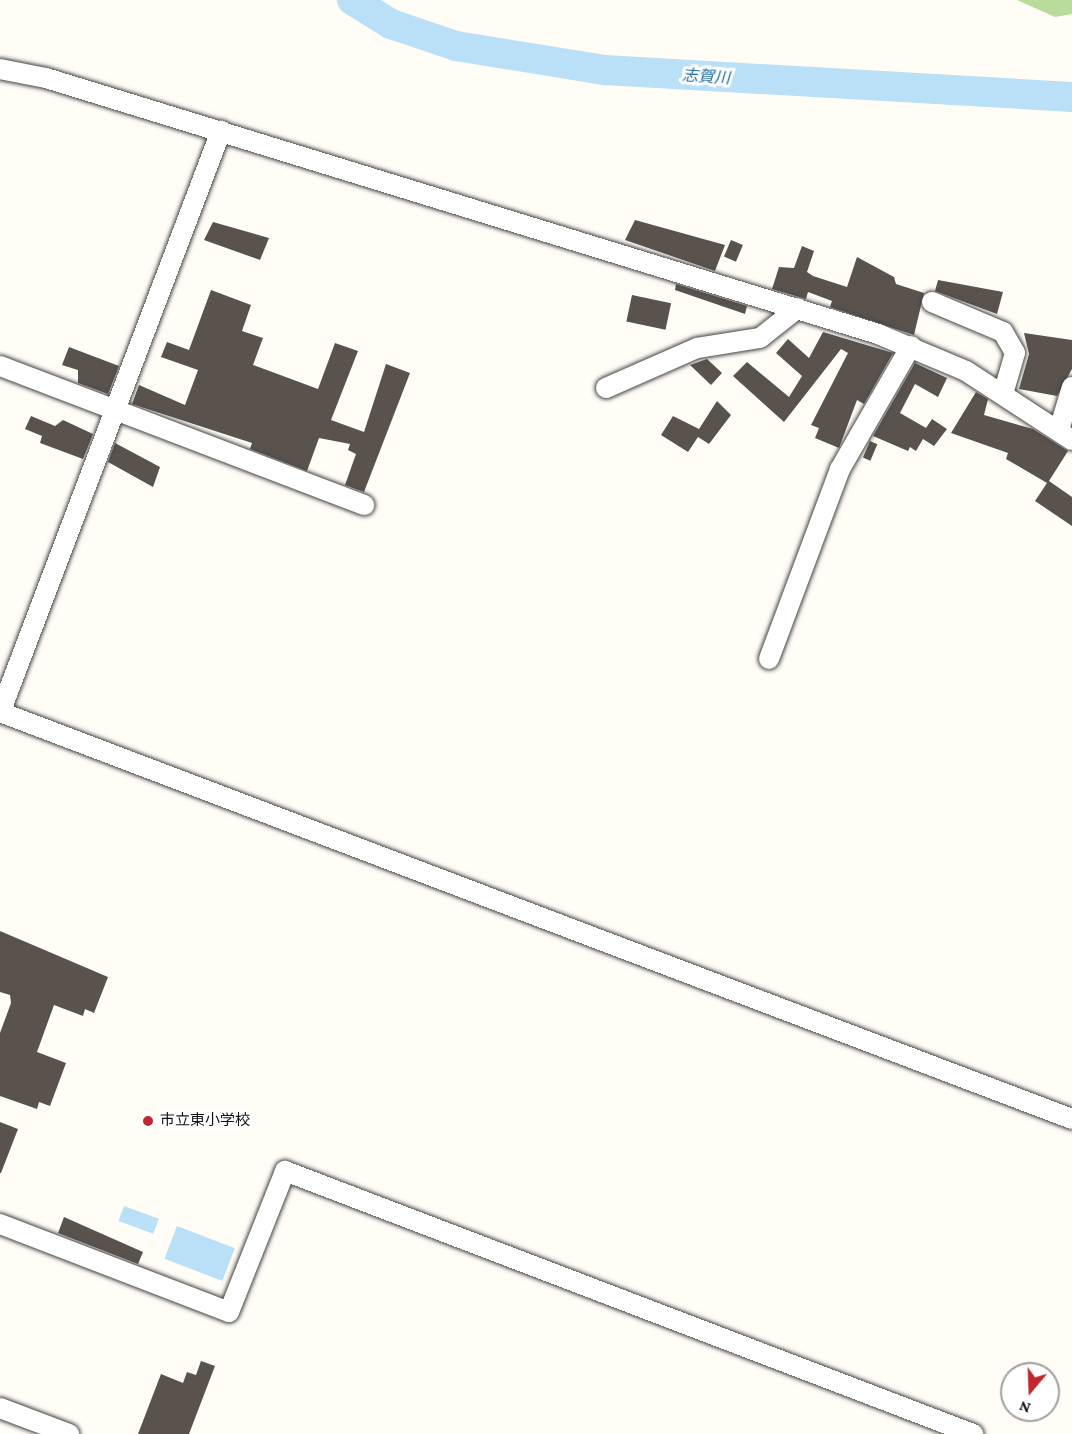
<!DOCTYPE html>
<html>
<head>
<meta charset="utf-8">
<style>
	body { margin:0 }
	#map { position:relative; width:1072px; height:1434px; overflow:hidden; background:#fffdf5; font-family:"Crimson Pro","Noto Sans JP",serif }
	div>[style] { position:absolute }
	.forest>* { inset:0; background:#b9dc9c }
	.water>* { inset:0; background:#b9e0f7; transform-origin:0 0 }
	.river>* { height:30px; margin:-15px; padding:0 15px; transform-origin:15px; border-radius:15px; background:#b9e0f7 }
	.building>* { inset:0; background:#5a524d; transform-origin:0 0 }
	.roads { filter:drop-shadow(0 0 2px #444) drop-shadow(0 0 2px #444) }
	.minor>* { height:20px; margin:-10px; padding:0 10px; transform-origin:10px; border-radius:10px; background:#fff }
	.dots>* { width:16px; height:16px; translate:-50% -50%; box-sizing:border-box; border:3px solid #fff; border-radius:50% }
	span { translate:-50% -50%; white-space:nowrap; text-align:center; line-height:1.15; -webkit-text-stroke:6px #fff; paint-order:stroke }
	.poi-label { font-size:15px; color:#111 }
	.left { translate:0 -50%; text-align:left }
	.water-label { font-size:16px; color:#1768a6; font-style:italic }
	.north { position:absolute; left:1000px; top:1362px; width:60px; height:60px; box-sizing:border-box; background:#fff; border:2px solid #a0a0a0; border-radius:50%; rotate:199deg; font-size:16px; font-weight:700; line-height:24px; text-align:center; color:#111 }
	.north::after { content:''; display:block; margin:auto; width:21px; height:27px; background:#c4262e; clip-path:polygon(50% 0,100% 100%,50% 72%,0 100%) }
</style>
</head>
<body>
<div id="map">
	<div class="forest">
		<div style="clip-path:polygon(1017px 0,1072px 0,1072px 14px,1055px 17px)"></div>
	</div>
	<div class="water">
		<div style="left:124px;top:1206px;width:37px;height:16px;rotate:20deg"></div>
		<div style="left:177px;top:1226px;width:62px;height:35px;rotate:21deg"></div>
	</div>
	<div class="river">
		<div style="left:352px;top:0;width:46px;rotate:31.6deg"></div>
		<div style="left:391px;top:24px;width:69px;rotate:18.7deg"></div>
		<div style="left:456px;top:46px;width:151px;rotate:9.2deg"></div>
		<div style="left:605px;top:70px;width:468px;rotate:3.3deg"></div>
	</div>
	<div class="building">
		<div style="clip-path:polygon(635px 220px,725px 245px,715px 271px,625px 240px)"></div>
		<div style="clip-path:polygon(213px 222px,269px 238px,260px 260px,204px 240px)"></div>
		<div style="left:731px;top:240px;width:13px;height:18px;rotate:23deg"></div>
		<div style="clip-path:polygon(802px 246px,814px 251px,807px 272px,813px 276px,847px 287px,857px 257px,894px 277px,896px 284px,924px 293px,914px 335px,830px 307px,832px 301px,808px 292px,806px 299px,772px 289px,779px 267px,794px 268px)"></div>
		<div style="clip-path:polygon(938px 280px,1003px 292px,997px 314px,935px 291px)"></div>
		<div style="clip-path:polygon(676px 284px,747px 306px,745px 314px,675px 290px)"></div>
		<div style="clip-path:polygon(211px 290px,251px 305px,242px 331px,263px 338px,253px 365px,318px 389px,335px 343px,358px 351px,331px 420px,364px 432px,386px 364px,410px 373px,364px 492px,345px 485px,356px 454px,348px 450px,350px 444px,319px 438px,307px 471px,250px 449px,252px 443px,132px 404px,139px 385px,185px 405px,198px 370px,161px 357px,167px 342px,189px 350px)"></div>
		<div style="left:632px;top:295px;width:40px;height:27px;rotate:12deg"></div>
		<div style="clip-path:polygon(823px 332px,893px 353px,864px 404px,857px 400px,839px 448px,815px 438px,819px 428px,811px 425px,848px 353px,841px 349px,784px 422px,733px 376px,747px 362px,789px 397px,802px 376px,776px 353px,788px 339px,809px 358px)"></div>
		<div style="clip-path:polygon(1024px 333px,1072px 340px,1072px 369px,1057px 396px,1019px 389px,1029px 354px)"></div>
		<div style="clip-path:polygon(69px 347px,119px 366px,108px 394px,78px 383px,78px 370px,62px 365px)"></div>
		<div style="clip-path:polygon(707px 359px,722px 373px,711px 385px,690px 365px)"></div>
		<div style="clip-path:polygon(915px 363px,947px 378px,938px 397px,915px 384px,900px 413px,926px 428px,932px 419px,947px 429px,934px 446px,923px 439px,916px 451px,910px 447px,908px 451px,873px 436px)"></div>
		<div style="clip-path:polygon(976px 392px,988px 399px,984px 415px,1033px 429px,1068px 451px,1049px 481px,1072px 497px,1072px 526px,1035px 501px,1047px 483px,1006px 459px,1008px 453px,951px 433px)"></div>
		<div style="clip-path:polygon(717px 401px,731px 415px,709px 444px,698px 437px,688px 452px,661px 435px,673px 416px,699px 429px)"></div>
		<div style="clip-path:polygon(31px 416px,55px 426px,63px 420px,93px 434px,83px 459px,40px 443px,42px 436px,25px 429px)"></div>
		<div style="left:870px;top:441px;width:8px;height:18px;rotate:23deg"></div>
		<div style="clip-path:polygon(115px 443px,160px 467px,153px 487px,108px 462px)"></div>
		<div style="clip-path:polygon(0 931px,108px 977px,94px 1013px,85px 1009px,83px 1016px,54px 1005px,37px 1052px,66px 1063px,50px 1106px,39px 1102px,37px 1109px,0 1096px,0 1033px,11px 1003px,10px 995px,0 992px)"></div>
		<div style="clip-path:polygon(0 1122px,18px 1129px,1px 1173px,0 1173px)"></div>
		<div style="clip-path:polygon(64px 1217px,143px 1252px,138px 1264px,58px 1233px)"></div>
		<div style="clip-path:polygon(201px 1361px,215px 1366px,189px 1434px,138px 1434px,161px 1374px,183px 1383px,187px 1372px,196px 1375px)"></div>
	</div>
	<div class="roads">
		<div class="minor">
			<div style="left:0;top:69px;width:47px;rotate:11.1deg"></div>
			<div style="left:46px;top:78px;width:870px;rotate:17.1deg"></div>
			<div style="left:878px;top:334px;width:95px;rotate:22.8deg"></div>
			<div style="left:966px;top:371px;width:126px;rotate:33.1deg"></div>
			<div style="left:932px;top:302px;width:77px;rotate:22.9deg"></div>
			<div style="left:1003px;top:332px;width:24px;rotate:60deg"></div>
			<div style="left:1015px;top:353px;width:43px;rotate:106.3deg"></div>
			<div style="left:0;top:366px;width:390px;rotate:20.9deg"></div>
			<div style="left:606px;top:388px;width:99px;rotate:-23.7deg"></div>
			<div style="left:697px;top:348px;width:64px;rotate:-9deg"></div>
			<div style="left:760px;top:338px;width:48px;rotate:-38.3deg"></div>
			<div style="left:1059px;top:430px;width:45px;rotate:-73.2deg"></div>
			<div style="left:769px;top:659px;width:203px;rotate:-69.5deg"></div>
			<div style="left:840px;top:469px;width:142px;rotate:-60deg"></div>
			<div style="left:0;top:712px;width:1147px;rotate:20.79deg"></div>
			<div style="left:0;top:713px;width:623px;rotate:-69.21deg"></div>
			<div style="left:0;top:1224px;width:245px;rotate:21deg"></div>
			<div style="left:229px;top:1312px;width:152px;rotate:-68.3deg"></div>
			<div style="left:285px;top:1171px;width:737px;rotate:20.92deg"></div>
			<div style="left:0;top:1408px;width:74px;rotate:20.6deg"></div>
		</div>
	</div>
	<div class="dots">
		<div style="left:148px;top:1121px;background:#c4262e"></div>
	</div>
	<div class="poi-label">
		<span class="left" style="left:160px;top:1121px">市立東小学校</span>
	</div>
	<div class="water-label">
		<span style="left:706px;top:77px;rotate:4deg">志賀川</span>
	</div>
	<div class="north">N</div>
</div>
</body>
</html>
